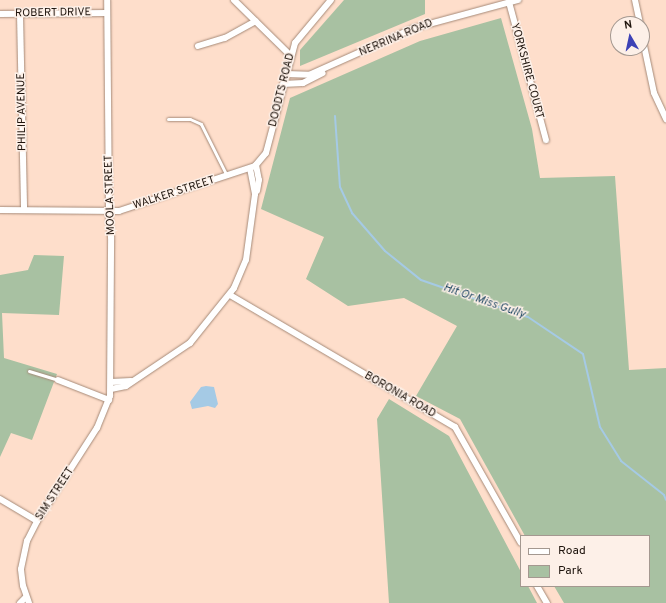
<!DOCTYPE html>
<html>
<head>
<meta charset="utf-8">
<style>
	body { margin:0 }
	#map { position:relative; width:666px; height:603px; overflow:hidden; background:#fedecb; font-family:Overpass,sans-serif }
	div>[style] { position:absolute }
	.green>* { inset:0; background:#a8c1a2 }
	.water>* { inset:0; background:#a5cae5 }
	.stream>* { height:2px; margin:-1px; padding:0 1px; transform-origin:1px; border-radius:1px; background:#a5cae5 }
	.roads { filter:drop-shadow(0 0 1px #a68a78) drop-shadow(0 0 1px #a68a78) }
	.service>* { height:3px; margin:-1.5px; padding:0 1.5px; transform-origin:1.5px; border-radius:1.5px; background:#fff }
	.minor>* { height:6px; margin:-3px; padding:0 3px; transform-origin:3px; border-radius:3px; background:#fff }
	span { translate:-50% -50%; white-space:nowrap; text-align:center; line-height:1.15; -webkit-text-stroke:3px #fdf0e8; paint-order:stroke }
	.street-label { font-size:11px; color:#1e140d }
	.water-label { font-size:12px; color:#133f5b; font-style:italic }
	.legend { position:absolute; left:520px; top:535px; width:130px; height:52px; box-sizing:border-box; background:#fdf0e8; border:1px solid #a49890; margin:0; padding:5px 7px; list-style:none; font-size:12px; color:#1e140d }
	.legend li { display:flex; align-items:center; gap:8px; height:20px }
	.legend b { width:20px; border:1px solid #a49890 }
	.north { position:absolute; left:610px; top:16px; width:40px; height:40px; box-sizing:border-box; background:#fdf0e8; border:1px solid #a49890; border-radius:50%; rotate:351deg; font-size:11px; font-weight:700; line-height:16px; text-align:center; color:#1e140d }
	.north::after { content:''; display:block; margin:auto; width:14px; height:18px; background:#3d42b6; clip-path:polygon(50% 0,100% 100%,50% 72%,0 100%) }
</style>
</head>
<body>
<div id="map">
	<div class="green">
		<div style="clip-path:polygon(344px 0,425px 0,425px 14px,300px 66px,300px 50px)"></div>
		<div style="clip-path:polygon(501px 18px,532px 129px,540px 178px,615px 176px,629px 370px,666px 368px,666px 603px,564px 603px,554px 586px,649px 586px,649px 536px,525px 536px,460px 419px,416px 396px,457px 326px,404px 298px,348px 306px,306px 279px,324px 237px,261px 209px,290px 98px,420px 41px)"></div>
		<div style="clip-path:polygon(34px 255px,64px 256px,59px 315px,2px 313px,4px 358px,57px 374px,32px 440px,11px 433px,0 457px,0 275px,28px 270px)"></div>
		<div style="clip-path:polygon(389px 399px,449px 436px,521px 572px,521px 586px,528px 586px,537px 603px,389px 603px,377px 419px)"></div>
	</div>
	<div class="water">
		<div style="clip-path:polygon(206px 386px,214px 387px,218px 404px,215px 408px,208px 406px,192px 409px,190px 402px,201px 387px)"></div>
	</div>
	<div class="stream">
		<div style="left:335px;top:116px;width:71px;rotate:86deg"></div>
		<div style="left:340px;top:187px;width:29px;rotate:65deg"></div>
		<div style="left:352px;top:213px;width:50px;rotate:49deg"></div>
		<div style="left:385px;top:251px;width:46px;rotate:38.9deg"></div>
		<div style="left:421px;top:280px;width:113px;rotate:19.1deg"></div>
		<div style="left:528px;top:317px;width:66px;rotate:33.9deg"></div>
		<div style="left:583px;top:354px;width:75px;rotate:76.9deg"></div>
		<div style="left:600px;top:427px;width:40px;rotate:58deg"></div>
		<div style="left:621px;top:461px;width:55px;rotate:38.3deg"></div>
		<div style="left:664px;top:495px;width:5px;rotate:68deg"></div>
	</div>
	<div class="roads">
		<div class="service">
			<div style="left:168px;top:119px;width:22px"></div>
			<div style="left:190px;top:119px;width:12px;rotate:24deg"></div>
			<div style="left:201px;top:124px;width:58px;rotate:63.4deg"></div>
			<div style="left:29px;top:371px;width:30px;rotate:17deg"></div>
		</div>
		<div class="minor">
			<div style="left:234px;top:0;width:78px;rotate:44.5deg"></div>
			<div style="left:635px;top:0;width:25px;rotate:78deg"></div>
			<div style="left:509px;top:2px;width:143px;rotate:75deg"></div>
			<div style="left:0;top:14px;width:107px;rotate:-0.5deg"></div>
			<div style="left:20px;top:14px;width:196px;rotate:88.8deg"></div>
			<div style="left:642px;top:36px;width:58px;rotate:78.1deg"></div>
			<div style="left:654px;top:93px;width:29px;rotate:65deg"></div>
			<div style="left:198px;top:46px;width:28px;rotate:-17deg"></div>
			<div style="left:225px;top:38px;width:35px;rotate:-29deg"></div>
			<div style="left:286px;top:74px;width:23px;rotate:2deg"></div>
			<div style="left:309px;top:75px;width:115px;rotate:-24.1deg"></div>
			<div style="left:414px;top:28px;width:108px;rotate:-15.1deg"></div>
			<div style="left:283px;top:84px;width:20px;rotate:-3deg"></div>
			<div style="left:303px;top:83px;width:22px;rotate:-27deg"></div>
			<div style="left:256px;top:165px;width:15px;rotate:79deg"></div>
			<div style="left:259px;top:180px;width:11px;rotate:100deg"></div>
			<div style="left:0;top:210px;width:119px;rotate:0.5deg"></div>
			<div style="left:119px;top:211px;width:143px;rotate:-18.3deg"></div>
			<div style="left:255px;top:166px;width:17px;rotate:-50deg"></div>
			<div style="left:266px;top:153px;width:114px;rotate:-75.2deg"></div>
			<div style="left:295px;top:43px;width:56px;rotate:-50.1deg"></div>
			<div style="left:230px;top:295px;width:261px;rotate:30.4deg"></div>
			<div style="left:455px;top:427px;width:133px;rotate:60.4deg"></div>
			<div style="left:58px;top:380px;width:55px;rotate:21.4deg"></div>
			<div style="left:111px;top:382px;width:20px;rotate:-3deg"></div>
			<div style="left:111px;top:389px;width:15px;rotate:-11deg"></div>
			<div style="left:126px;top:386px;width:77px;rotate:-33.9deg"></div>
			<div style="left:190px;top:343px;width:70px;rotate:-51.3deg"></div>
			<div style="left:234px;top:288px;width:30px;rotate:-67deg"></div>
			<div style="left:246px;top:260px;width:67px;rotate:-82.2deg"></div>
			<div style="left:255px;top:194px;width:26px;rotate:-101deg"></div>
			<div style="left:0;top:499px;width:43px;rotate:30.7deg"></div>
			<div style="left:537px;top:586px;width:20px;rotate:60deg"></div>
			<div style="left:20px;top:603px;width:8px;rotate:-45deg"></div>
			<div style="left:29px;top:603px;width:18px;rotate:-109deg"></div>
			<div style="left:23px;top:586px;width:17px;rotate:-97deg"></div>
			<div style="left:21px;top:569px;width:29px;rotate:-78deg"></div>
			<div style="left:27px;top:541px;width:22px;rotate:-63deg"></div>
			<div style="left:37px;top:521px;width:111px;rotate:-57.2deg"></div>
			<div style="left:97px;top:428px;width:35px;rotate:-68deg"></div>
			<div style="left:110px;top:396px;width:159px;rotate:-89.6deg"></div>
			<div style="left:111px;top:237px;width:25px;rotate:-95deg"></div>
			<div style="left:109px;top:212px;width:212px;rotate:-90.5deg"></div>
		</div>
	</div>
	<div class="street-label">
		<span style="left:53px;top:13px;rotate:-1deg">ROBERT DRIVE</span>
		<span style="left:396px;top:38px;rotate:-23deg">NERRINA ROAD</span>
		<span style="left:527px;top:71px;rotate:75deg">YORKSHIRE COURT</span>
		<span style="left:282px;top:90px;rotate:-76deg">DOODTS ROAD</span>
		<span style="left:22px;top:112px;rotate:-91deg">PHILIP AVENUE</span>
		<span style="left:174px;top:193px;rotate:-18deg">WALKER STREET</span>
		<span style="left:110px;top:195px;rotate:-92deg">MOOLA STREET</span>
		<span style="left:400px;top:395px;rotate:30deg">BORONIA ROAD</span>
		<span style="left:55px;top:494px;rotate:-57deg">SIM STREET</span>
	</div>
	<div class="water-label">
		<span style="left:484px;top:302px;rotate:19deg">Hit Or Miss Gully</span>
	</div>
	<ul class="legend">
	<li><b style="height:5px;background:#fff"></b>Road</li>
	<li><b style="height:11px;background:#a8c1a2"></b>Park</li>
	</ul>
	<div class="north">N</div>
</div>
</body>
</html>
